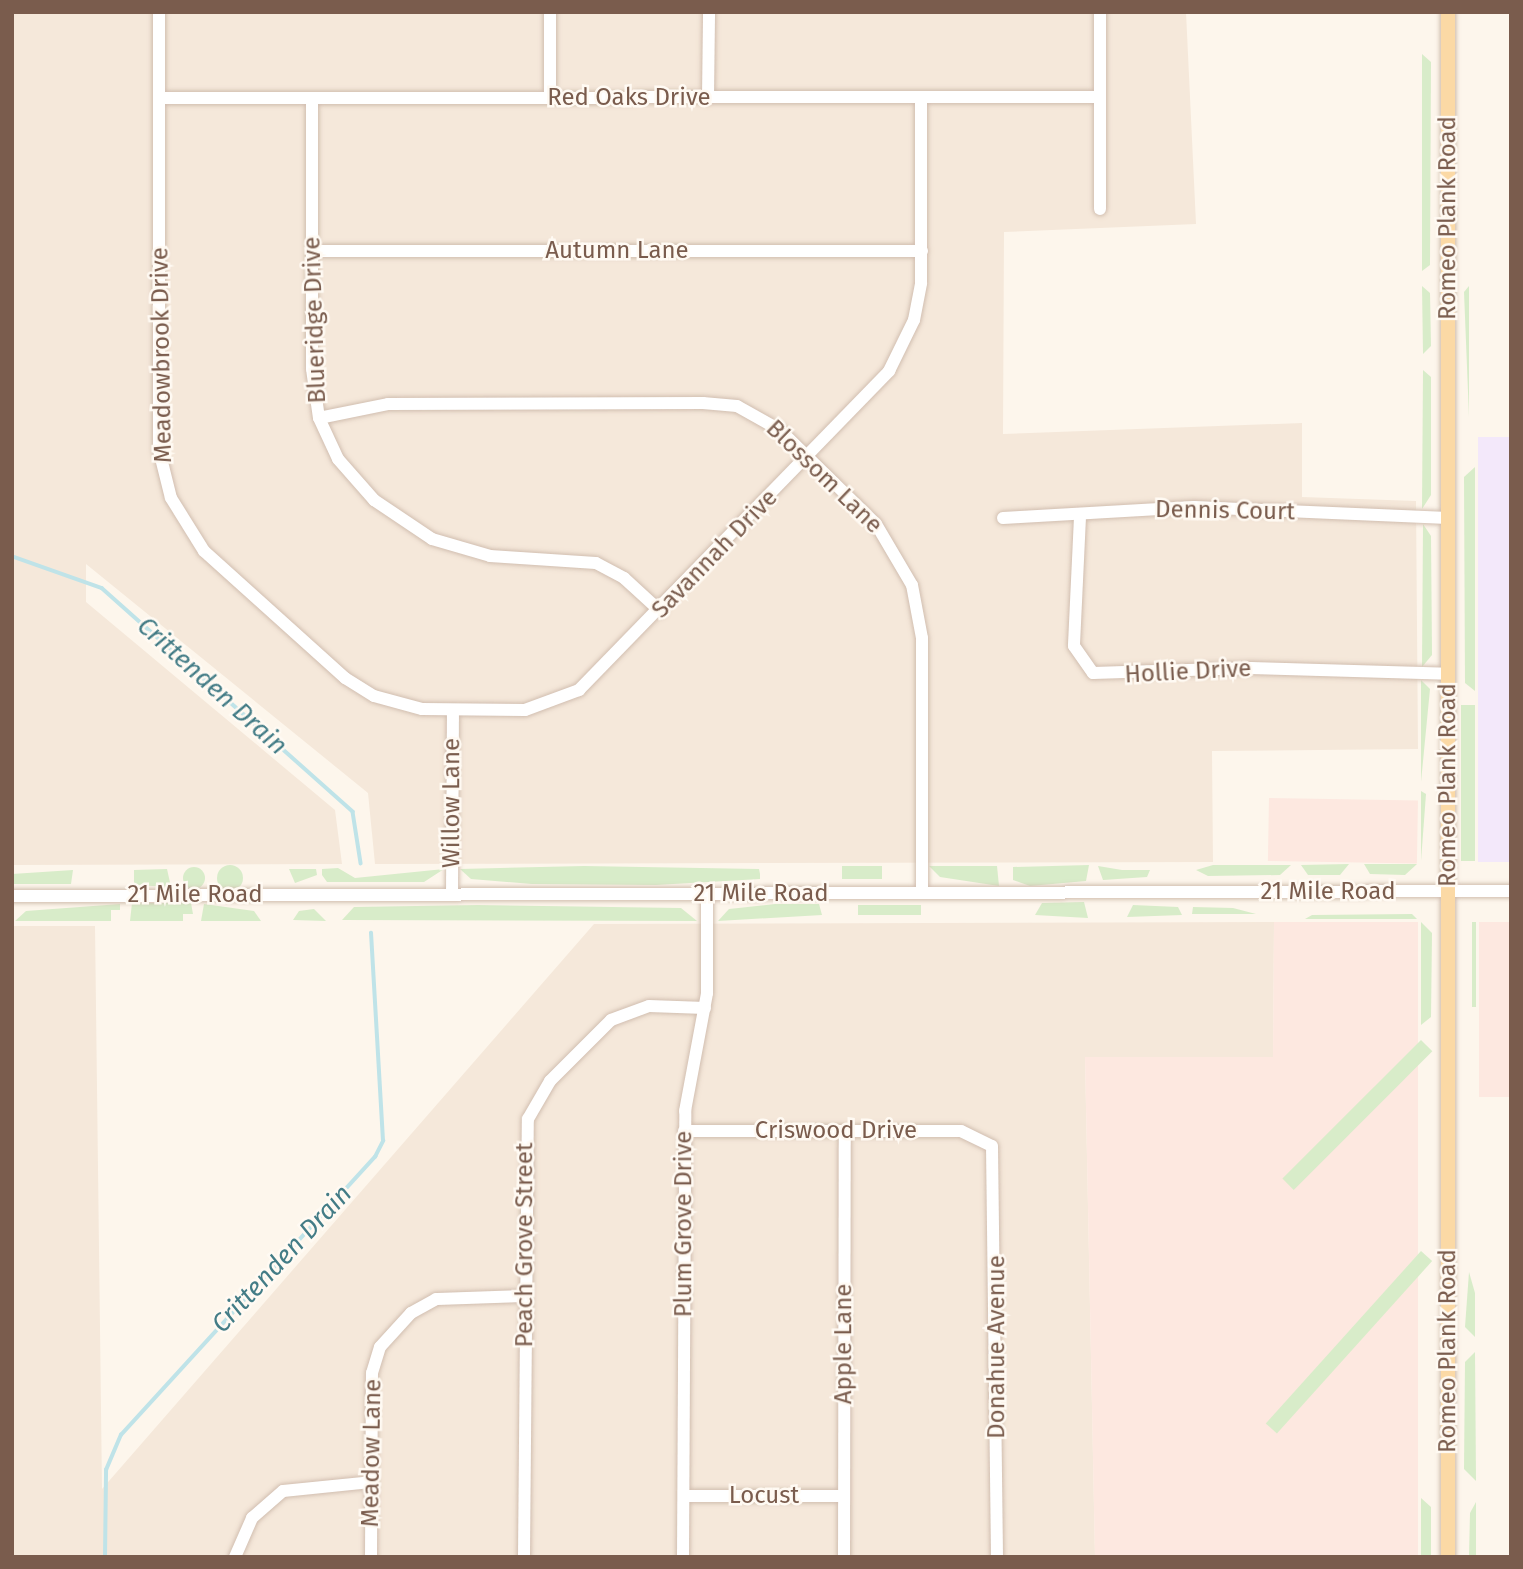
<!DOCTYPE html>
<html>
<head>
<meta charset="utf-8">
<style>
	body { margin:0 }
	#map { position:relative; width:1523px; height:1569px; overflow:hidden; background:#fdf6ec; font-family:"Fira Sans",sans-serif }
	div>[style] { position:absolute }
	.residential>* { inset:0; background:#f5e8da }
	.commercial>* { inset:0; background:#fde8e0; transform-origin:0 0 }
	.education>* { inset:0; background:#f3e8fa; transform-origin:0 0 }
	.green>* { inset:0; background:#d8ecc9; transform-origin:0 0 }
	.round { border-radius:50% }
	.stream>* { height:3.5px; margin:-1.75px; padding:0 1.75px; transform-origin:1.75px; border-radius:1.75px; background:#bfe3e8 }
	.roads { filter:drop-shadow(0 0 2px #d1beb0) drop-shadow(0 0 2px #d1beb0) }
	.minor>* { height:12px; margin:-6px; padding:0 6px; transform-origin:6px; border-radius:6px; background:#fff }
	.major>* { height:14px; margin:-7px; padding:0 7px; transform-origin:7px; border-radius:7px; background:#fbd9a5 }
	span { translate:-50% -50%; white-space:nowrap; text-align:center; line-height:1.15; -webkit-text-stroke:5px #fffaf3; paint-order:stroke }
	.street-label { font-size:24px; color:#7a5c4d }
	.water-label { font-size:26px; color:#437c86; font-style:italic }
	.frame { position:absolute; inset:0; border:14px solid #7a5c4d; pointer-events:none }
</style>
</head>
<body>
<div id="map">
	<div class="residential">
		<div style="clip-path:polygon(12px 12px,1186px 12px,1196px 224px,1004px 232px,1003px 434px,1302px 423px,1302px 497px,1416px 501px,1418px 749px,1212px 751px,1213px 862px,375px 864px,368px 793px,86px 564px,86px 602px,335px 810px,342px 864px,12px 865px)"></div>
		<div style="clip-path:polygon(1274px 922px,1273px 1057px,1085px 1057px,1095px 1557px,12px 1557px,12px 926px,95px 926px,102px 1489px,594px 924px)"></div>
	</div>
	<div class="commercial">
		<div style="left:1269px;top:798px;width:149px;height:63px;rotate:1deg"></div>
		<div style="clip-path:polygon(1274px 922px,1418px 922px,1418px 1557px,1095px 1557px,1085px 1057px,1273px 1057px)"></div>
		<div style="left:1479px;top:922px;width:32px;height:175px"></div>
	</div>
	<div class="education">
		<div style="left:1511px;top:437px;width:425px;height:33px;rotate:90deg"></div>
	</div>
	<div class="green">
		<div style="clip-path:polygon(1422px 54px,1431px 62px,1430px 265px,1422px 271px)"></div>
		<div style="clip-path:polygon(1422px 286px,1430px 293px,1431px 346px,1423px 354px)"></div>
		<div style="clip-path:polygon(1469px 286px,1469px 417px,1464px 292px)"></div>
		<div style="clip-path:polygon(1423px 370px,1431px 377px,1431px 495px,1422px 509px)"></div>
		<div style="clip-path:polygon(1475px 467px,1475px 691px,1465px 683px,1464px 477px)"></div>
		<div style="clip-path:polygon(1423px 524px,1431px 536px,1432px 655px,1422px 667px)"></div>
		<div style="clip-path:polygon(1421px 680px,1430px 689px,1421px 782px)"></div>
		<div style="left:1475px;top:705px;width:156px;height:14px;rotate:90deg"></div>
		<div style="clip-path:polygon(1421px 791px,1426px 794px,1421px 861px)"></div>
		<div style="clip-path:polygon(1349px 864px,1340px 875px,1308px 875px,1301px 865px)"></div>
		<div style="clip-path:polygon(1364px 864px,1417px 864px,1405px 875px,1370px 874px)"></div>
		<div style="clip-path:polygon(1089px 865px,1086px 881px,1030px 886px,1013px 880px,1013px 867px)"></div>
		<div style="clip-path:polygon(1213px 865px,1291px 865px,1280px 875px,1208px 876px,1196px 870px)"></div>
		<div class="round" style="left:217px;top:865px;width:26px;height:26px"></div>
		<div style="clip-path:polygon(584px 866px,759px 869px,760px 874px,760px 879px,656px 885px,532px 884px,471px 879px,460px 869px)"></div>
		<div style="left:842px;top:866px;width:40px;height:13px"></div>
		<div style="clip-path:polygon(929px 866px,997px 866px,999px 886px,940px 877px)"></div>
		<div style="clip-path:polygon(1098px 866px,1122px 870px,1150px 870px,1147px 877px,1103px 880px)"></div>
		<div class="round" style="left:183px;top:867px;width:22px;height:22px"></div>
		<div style="clip-path:polygon(338px 868px,355px 878px,444px 869px,424px 882px,327px 882px,322px 875px,322px 869px)"></div>
		<div style="clip-path:polygon(167px 869px,171px 887px,134px 885px,134px 870px)"></div>
		<div style="clip-path:polygon(289px 869px,316px 869px,317px 875px,295px 883px)"></div>
		<div style="clip-path:polygon(73px 870px,71px 884px,12px 884px,12px 874px)"></div>
		<div style="clip-path:polygon(1084px 902px,1088px 918px,1035px 915px,1042px 903px)"></div>
		<div style="clip-path:polygon(132px 903px,191px 903px,193px 914px,183px 914px,183px 921px,130px 921px)"></div>
		<div style="clip-path:polygon(120px 904px,120px 910px,111px 910px,111px 921px,15px 921px,26px 911px)"></div>
		<div style="clip-path:polygon(204px 904px,254px 911px,261px 921px,201px 921px)"></div>
		<div style="clip-path:polygon(775px 904px,819px 904px,822px 915px,718px 921px,729px 909px)"></div>
		<div style="clip-path:polygon(478px 905px,681px 908px,697px 921px,342px 920px,354px 907px)"></div>
		<div style="left:858px;top:905px;width:63px;height:10px"></div>
		<div style="clip-path:polygon(1133px 905px,1178px 907px,1182px 915px,1127px 917px)"></div>
		<div style="clip-path:polygon(1193px 907px,1233px 908px,1256px 914px,1192px 914px)"></div>
		<div style="clip-path:polygon(314px 909px,326px 921px,293px 920px,299px 911px)"></div>
		<div style="clip-path:polygon(1412px 914px,1417px 919px,1305px 919px,1312px 915px)"></div>
		<div style="clip-path:polygon(1421px 922px,1432px 933px,1431px 1017px,1421px 1025px)"></div>
		<div style="left:1472px;top:922px;width:4px;height:85px"></div>
		<div style="left:1421px;top:1040px;width:16px;height:196px;rotate:45deg"></div>
		<div style="left:1421px;top:1251px;width:15px;height:232px;rotate:42deg"></div>
		<div style="clip-path:polygon(1469px 1272px,1475px 1293px,1475px 1337px,1465px 1327px)"></div>
		<div style="clip-path:polygon(1475px 1352px,1476px 1481px,1464px 1469px,1465px 1362px)"></div>
		<div style="clip-path:polygon(1421px 1498px,1431px 1507px,1431px 1557px,1421px 1557px)"></div>
		<div style="clip-path:polygon(1476px 1502px,1476px 1557px,1469px 1557px,1470px 1513px)"></div>
	</div>
	<div class="stream">
		<div style="left:14px;top:557px;width:93px;rotate:19.4deg"></div>
		<div style="left:102px;top:588px;width:336px;rotate:41.7deg"></div>
		<div style="left:353px;top:812px;width:52px;rotate:81.1deg"></div>
		<div style="left:105px;top:1557px;width:87px;rotate:-89.3deg"></div>
		<div style="left:106px;top:1470px;width:38px;rotate:-67deg"></div>
		<div style="left:121px;top:1435px;width:377px;rotate:-47.6deg"></div>
		<div style="left:375px;top:1157px;width:18px;rotate:-63deg"></div>
		<div style="left:383px;top:1141px;width:208px;rotate:-93.3deg"></div>
	</div>
	<div class="roads">
		<div class="minor">
			<div style="left:159px;top:12px;width:438px;rotate:90deg"></div>
			<div style="left:159px;top:450px;width:49px;rotate:76deg"></div>
			<div style="left:171px;top:498px;width:62px;rotate:58.1deg"></div>
			<div style="left:204px;top:551px;width:190px;rotate:42deg"></div>
			<div style="left:345px;top:678px;width:34px;rotate:32deg"></div>
			<div style="left:374px;top:696px;width:50px;rotate:15.2deg"></div>
			<div style="left:422px;top:709px;width:103px;rotate:0.6deg"></div>
			<div style="left:525px;top:710px;width:58px;rotate:-20.3deg"></div>
			<div style="left:579px;top:690px;width:445px;rotate:-45.8deg"></div>
			<div style="left:889px;top:371px;width:57px;rotate:-63.9deg"></div>
			<div style="left:914px;top:320px;width:38px;rotate:-79deg"></div>
			<div style="left:921px;top:283px;width:186px;rotate:-90deg"></div>
			<div style="left:1100px;top:12px;width:197px;rotate:90deg"></div>
			<div style="left:159px;top:98px;width:941px;rotate:-0.06deg"></div>
			<div style="left:550px;top:98px;width:86px;rotate:-90deg"></div>
			<div style="left:708px;top:98px;width:86px;rotate:-89.3deg"></div>
			<div style="left:312px;top:99px;width:270px;rotate:90deg"></div>
			<div style="left:312px;top:369px;width:49px;rotate:81.9deg"></div>
			<div style="left:319px;top:418px;width:45px;rotate:65.1deg"></div>
			<div style="left:338px;top:459px;width:55px;rotate:48.7deg"></div>
			<div style="left:374px;top:500px;width:70px;rotate:33.9deg"></div>
			<div style="left:432px;top:539px;width:60px;rotate:16.3deg"></div>
			<div style="left:490px;top:556px;width:106px;rotate:3.8deg"></div>
			<div style="left:596px;top:563px;width:32px;rotate:28deg"></div>
			<div style="left:624px;top:578px;width:49px;rotate:42.5deg"></div>
			<div style="left:312px;top:251px;width:610px"></div>
			<div style="left:319px;top:418px;width:70px;rotate:-11.5deg"></div>
			<div style="left:388px;top:404px;width:315px;rotate:-0.2deg"></div>
			<div style="left:703px;top:403px;width:34px;rotate:5deg"></div>
			<div style="left:737px;top:406px;width:49px;rotate:29.2deg"></div>
			<div style="left:780px;top:430px;width:134px;rotate:44.4deg"></div>
			<div style="left:876px;top:524px;width:71px;rotate:59.5deg"></div>
			<div style="left:912px;top:585px;width:54px;rotate:79.3deg"></div>
			<div style="left:922px;top:638px;width:255px;rotate:90deg"></div>
			<div style="left:1080px;top:517px;width:129px;rotate:92.7deg"></div>
			<div style="left:1074px;top:646px;width:33px;rotate:55deg"></div>
			<div style="left:1093px;top:673px;width:158px;rotate:-1.8deg"></div>
			<div style="left:1251px;top:668px;width:197px;rotate:1.7deg"></div>
			<div style="left:1003px;top:518px;width:191px;rotate:-3.3deg"></div>
			<div style="left:1194px;top:507px;width:254px;rotate:2.5deg"></div>
			<div style="left:452px;top:895px;width:184px;rotate:-89.7deg"></div>
			<div style="left:12px;top:896px;width:1499px;rotate:-0.19deg"></div>
			<div style="left:684px;top:1131px;width:277px"></div>
			<div style="left:961px;top:1131px;width:34px;rotate:26deg"></div>
			<div style="left:992px;top:1146px;width:411px;rotate:89.3deg"></div>
			<div style="left:684px;top:1496px;width:160px"></div>
			<div style="left:235px;top:1557px;width:43px;rotate:-66.4deg"></div>
			<div style="left:252px;top:1518px;width:41px;rotate:-41.1deg"></div>
			<div style="left:283px;top:1491px;width:88px;rotate:-5.8deg"></div>
			<div style="left:371px;top:1557px;width:184px;rotate:-89.7deg"></div>
			<div style="left:372px;top:1373px;width:27px;rotate:-73deg"></div>
			<div style="left:380px;top:1347px;width:46px;rotate:-47.6deg"></div>
			<div style="left:411px;top:1313px;width:29px;rotate:-29deg"></div>
			<div style="left:436px;top:1299px;width:89px;rotate:-1.9deg"></div>
			<div style="left:524px;top:1557px;width:438px;rotate:-89.5deg"></div>
			<div style="left:528px;top:1119px;width:44px;rotate:-59.9deg"></div>
			<div style="left:550px;top:1081px;width:86px;rotate:-45deg"></div>
			<div style="left:611px;top:1020px;width:40px;rotate:-20.2deg"></div>
			<div style="left:649px;top:1006px;width:56px;rotate:2deg"></div>
			<div style="left:683px;top:1557px;width:446px;rotate:-89.7deg"></div>
			<div style="left:685px;top:1111px;width:120px;rotate:-79.4deg"></div>
			<div style="left:707px;top:993px;width:99px;rotate:-90deg"></div>
			<div style="left:844px;top:1557px;width:426px;rotate:-89.9deg"></div>
		</div>
		<div class="major">
			<div style="left:1448px;top:12px;width:1545px;rotate:90deg"></div>
		</div>
	</div>
	<div class="street-label">
		<span style="left:629px;top:98px">Red Oaks Drive</span>
		<span style="left:1448px;top:218px;rotate:-90deg">Romeo Plank Road</span>
		<span style="left:617px;top:251px">Autumn Lane</span>
		<span style="left:315px;top:320px;rotate:-92deg">Blueridge Drive</span>
		<span style="left:162px;top:355px;rotate:-91deg">Meadowbrook Drive</span>
		<span style="left:824px;top:477px;rotate:44deg">Blossom Lane</span>
		<span style="left:1225px;top:511px;rotate:1deg">Dennis Court</span>
		<span style="left:715px;top:554px;rotate:-46deg">Savannah Drive</span>
		<span style="left:1188px;top:672px;rotate:-3deg">Hollie Drive</span>
		<span style="left:1448px;top:785px;rotate:-90deg">Romeo Plank Road</span>
		<span style="left:452px;top:803px;rotate:-90deg">Willow Lane</span>
		<span style="left:1328px;top:892px">21 Mile Road</span>
		<span style="left:761px;top:894px">21 Mile Road</span>
		<span style="left:195px;top:895px">21 Mile Road</span>
		<span style="left:836px;top:1131px">Criswood Drive</span>
		<span style="left:684px;top:1224px;rotate:-90deg">Plum Grove Drive</span>
		<span style="left:525px;top:1245px;rotate:-90deg">Peach Grove Street</span>
		<span style="left:844px;top:1344px;rotate:-90deg">Apple Lane</span>
		<span style="left:997px;top:1347px;rotate:-90deg">Donahue Avenue</span>
		<span style="left:1448px;top:1351px;rotate:-90deg">Romeo Plank Road</span>
		<span style="left:372px;top:1453px;rotate:-89deg">Meadow Lane</span>
		<span style="left:764px;top:1496px">Locust</span>
	</div>
	<div class="water-label">
		<span style="left:212px;top:686px;rotate:42deg">Crittenden Drain</span>
		<span style="left:282px;top:1259px;rotate:-47deg">Crittenden Drain</span>
	</div>
	<div class="frame"></div>
</div>
</body>
</html>
